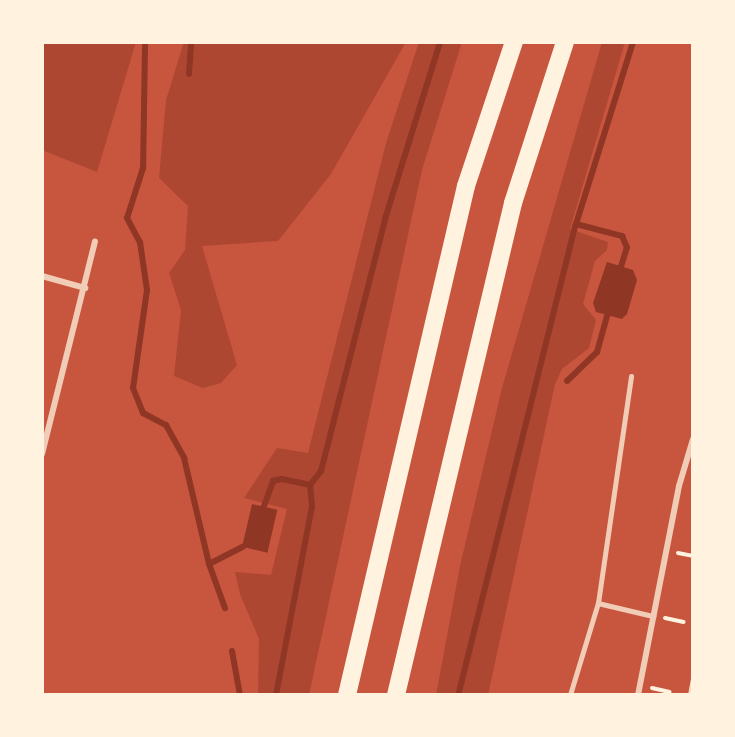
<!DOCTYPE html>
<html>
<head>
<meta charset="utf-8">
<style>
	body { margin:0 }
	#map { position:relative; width:735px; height:737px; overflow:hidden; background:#c8553d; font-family:"Source Sans 3",sans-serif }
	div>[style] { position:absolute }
	.green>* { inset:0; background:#ae4732 }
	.water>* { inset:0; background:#8f3625; transform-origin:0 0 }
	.stream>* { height:6px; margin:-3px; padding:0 3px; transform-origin:3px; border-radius:3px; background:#8f3625 }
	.building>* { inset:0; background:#f7dbc8 }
	.path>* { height:4px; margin:-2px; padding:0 2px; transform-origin:2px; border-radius:2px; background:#fff3e0 }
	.service>* { height:4.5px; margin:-2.25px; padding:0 2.25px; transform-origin:2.25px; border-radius:2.25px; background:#f1ccb7 }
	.minor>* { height:6px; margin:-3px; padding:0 3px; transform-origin:3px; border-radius:3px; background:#f1ccb7 }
	.motorway>* { height:18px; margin:-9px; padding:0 9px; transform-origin:9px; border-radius:9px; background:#fff3e0 }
	span { translate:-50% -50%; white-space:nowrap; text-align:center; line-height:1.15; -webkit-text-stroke:6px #fff3e0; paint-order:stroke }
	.frame { position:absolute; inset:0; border:44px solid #fff3e0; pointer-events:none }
</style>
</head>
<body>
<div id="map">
	<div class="green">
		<div style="clip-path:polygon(42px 42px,136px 42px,97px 172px,42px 150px)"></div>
		<div style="clip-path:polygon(184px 42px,406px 42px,331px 174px,278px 241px,202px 246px,237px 365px,221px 383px,203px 388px,174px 376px,181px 310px,169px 273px,185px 250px,188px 206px,159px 178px,166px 100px)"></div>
		<div style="clip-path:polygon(419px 42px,462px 42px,422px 170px,309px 695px,258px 695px,259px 639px,240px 594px,235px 572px,271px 575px,287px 509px,244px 498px,277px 448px,308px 453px,386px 143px)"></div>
		<div style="clip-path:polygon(602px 42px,625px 42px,570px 229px,608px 242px,607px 250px,595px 261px,583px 304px,596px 320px,589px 348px,562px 369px,555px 384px,488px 695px,436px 695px,460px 566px,502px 388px)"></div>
	</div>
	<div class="water">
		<div style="clip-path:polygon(607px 262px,633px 270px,637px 280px,627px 314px,622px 319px,596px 312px,593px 303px)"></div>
		<div style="left:252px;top:504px;width:26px;height:44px;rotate:13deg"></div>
	</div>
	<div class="stream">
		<div style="left:145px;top:46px;width:122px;rotate:90.9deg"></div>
		<div style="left:143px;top:168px;width:52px;rotate:107.7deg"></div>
		<div style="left:127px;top:218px;width:27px;rotate:62deg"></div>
		<div style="left:140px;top:242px;width:49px;rotate:81.7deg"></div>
		<div style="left:147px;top:290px;width:99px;rotate:98.1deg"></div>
		<div style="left:133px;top:388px;width:27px;rotate:68deg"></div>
		<div style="left:143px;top:413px;width:26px;rotate:28deg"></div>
		<div style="left:166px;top:425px;width:38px;rotate:61deg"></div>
		<div style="left:184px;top:458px;width:109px;rotate:76.7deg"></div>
		<div style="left:209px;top:564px;width:47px;rotate:70deg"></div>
		<div style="left:189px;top:74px;width:32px;rotate:-86deg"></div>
		<div style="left:576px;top:224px;width:48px;rotate:14.6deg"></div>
		<div style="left:622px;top:236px;width:12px;rotate:66deg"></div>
		<div style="left:627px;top:247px;width:27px;rotate:107deg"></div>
		<div style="left:567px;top:381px;width:42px;rotate:-44deg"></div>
		<div style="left:597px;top:352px;width:45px;rotate:-74.4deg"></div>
		<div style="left:264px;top:506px;width:27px;rotate:-70deg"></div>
		<div style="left:273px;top:481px;width:9px;rotate:-13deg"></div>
		<div style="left:282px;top:479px;width:29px;rotate:12deg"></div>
		<div style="left:209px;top:564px;width:38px;rotate:-27deg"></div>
		<div style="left:232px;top:651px;width:45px;rotate:79.7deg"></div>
		<div style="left:459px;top:692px;width:482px;rotate:-76deg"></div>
		<div style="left:576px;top:224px;width:191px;rotate:-72.6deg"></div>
		<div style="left:276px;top:695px;width:191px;rotate:-79.2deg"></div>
		<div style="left:312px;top:507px;width:22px;rotate:-95deg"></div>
		<div style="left:310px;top:485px;width:18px;rotate:-52deg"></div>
		<div style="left:321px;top:471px;width:260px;rotate:-75.7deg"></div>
		<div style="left:385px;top:219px;width:185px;rotate:-72.7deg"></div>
	</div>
	<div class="building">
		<div style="clip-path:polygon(692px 673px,693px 695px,688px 695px)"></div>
	</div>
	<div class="path">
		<div style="left:678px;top:553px;width:15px;rotate:11deg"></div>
		<div style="left:665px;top:618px;width:19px;rotate:12deg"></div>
		<div style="left:652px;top:688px;width:18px;rotate:13deg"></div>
	</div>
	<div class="service">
		<div style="left:598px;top:603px;width:229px;rotate:-81.7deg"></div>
		<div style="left:570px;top:695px;width:96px;rotate:-73.1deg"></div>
		<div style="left:598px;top:603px;width:57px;rotate:13.3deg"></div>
	</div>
	<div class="minor">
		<div style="left:42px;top:276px;width:45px;rotate:15.6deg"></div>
		<div style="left:42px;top:454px;width:219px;rotate:-76deg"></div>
		<div style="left:638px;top:695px;width:213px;rotate:-78.9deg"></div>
		<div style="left:679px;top:486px;width:49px;rotate:-73.4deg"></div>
	</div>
	<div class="motorway">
		<div style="left:347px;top:695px;width:523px;rotate:-76.84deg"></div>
		<div style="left:466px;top:186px;width:152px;rotate:-71.6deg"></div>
		<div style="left:396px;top:695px;width:506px;rotate:-76.62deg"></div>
		<div style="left:513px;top:203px;width:169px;rotate:-72.1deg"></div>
	</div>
	<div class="frame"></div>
</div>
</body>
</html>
